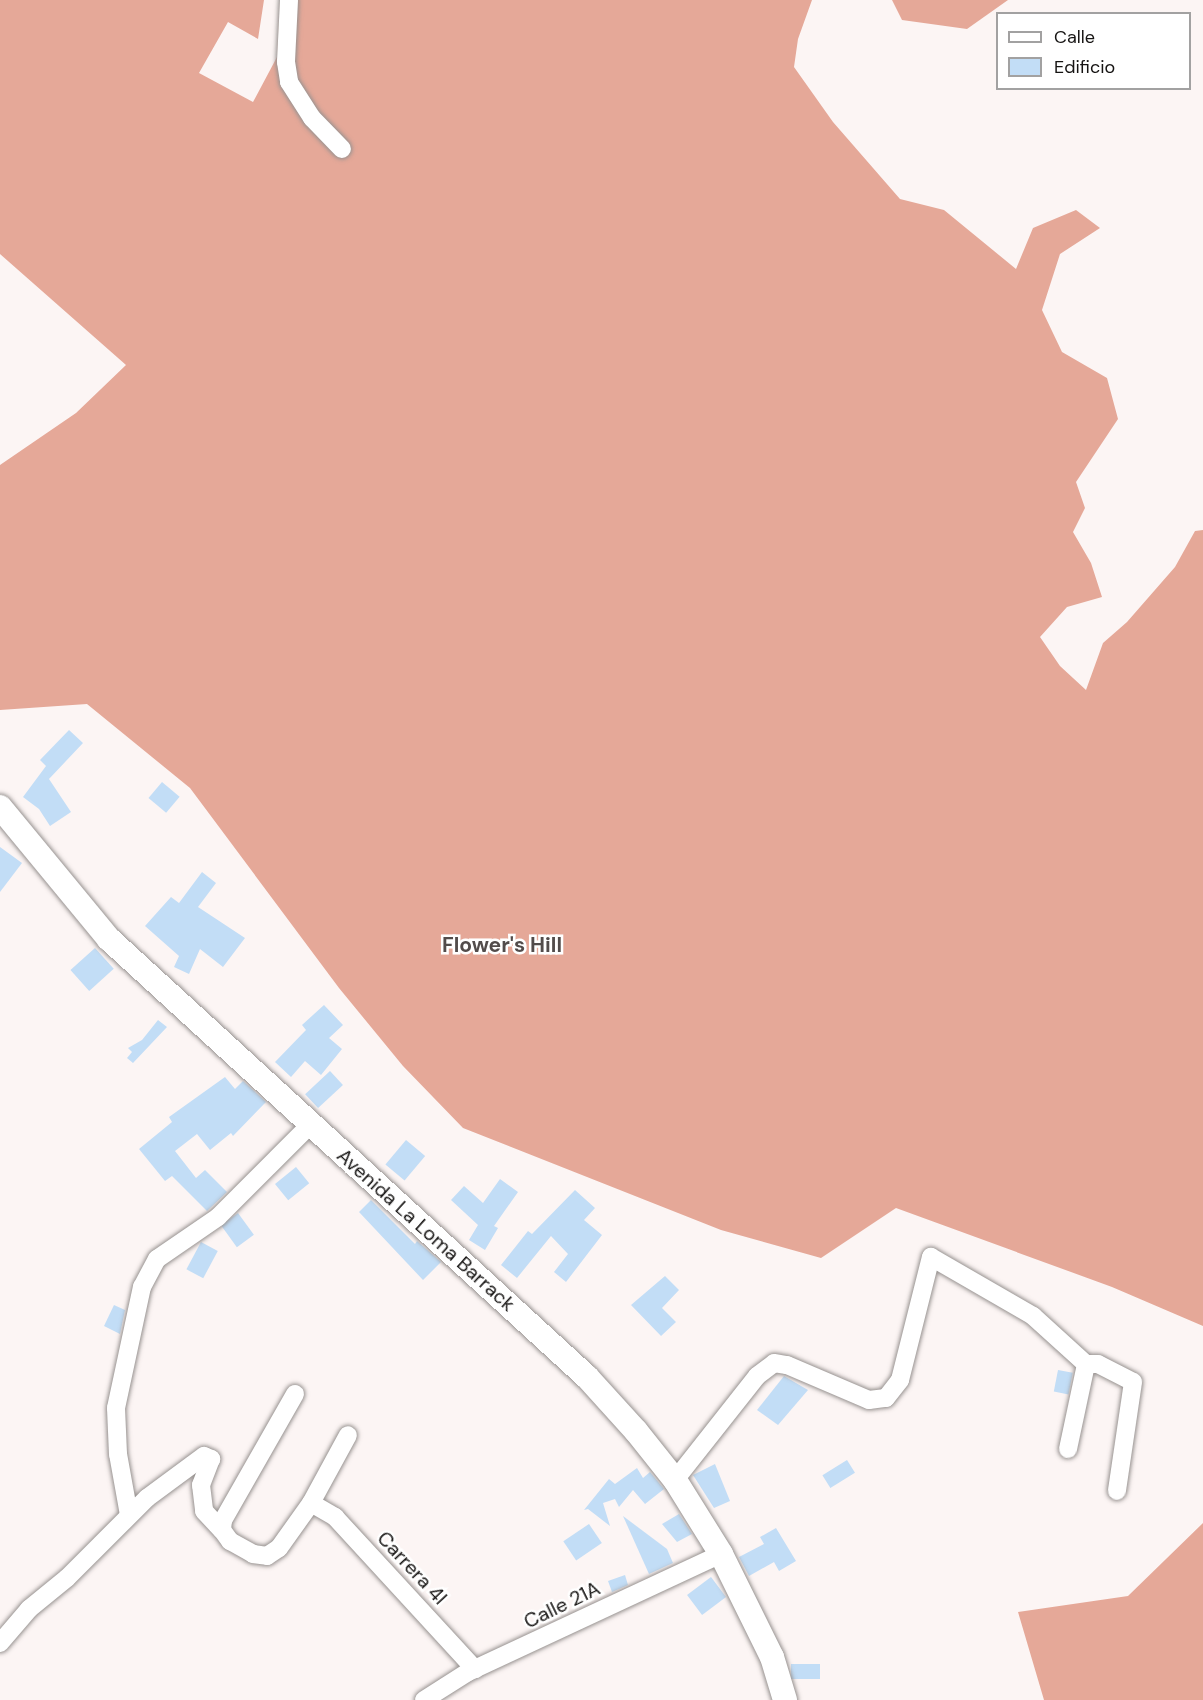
<!DOCTYPE html>
<html>
<head>
<meta charset="utf-8">
<style>
	body { margin:0 }
	#map { position:relative; width:1203px; height:1700px; overflow:hidden; background:#fcf5f4; font-family:"DM Sans",sans-serif }
	div>[style] { position:absolute }
	.forest>* { inset:0; background:#e5a898 }
	.building>* { inset:0; background:#c2ddf6; transform-origin:0 0 }
	.roads { filter:drop-shadow(0 0 2px #979290) drop-shadow(0 0 2px #979290) }
	.street>* { height:18px; margin:-9px; padding:0 9px; transform-origin:9px; border-radius:9px; background:#fff }
	.secondary>* { height:24px; margin:-12px; padding:0 12px; transform-origin:12px; border-radius:12px; background:#fff }
	span { translate:-50% -50%; white-space:nowrap; text-align:center; line-height:1.15; -webkit-text-stroke:5px #fff; paint-order:stroke }
	.street-label { font-size:20px; color:#161413 }
	.neighbourhood-label { font-size:21px; color:#524c4b; font-weight:700 }
	.legend { position:absolute; left:996px; top:12px; width:195px; height:78px; box-sizing:border-box; background:#fff; border:2px solid #a2a1a1; margin:0; padding:8px 10px; list-style:none; font-size:18px; color:#161413 }
	.legend li { display:flex; align-items:center; gap:12px; height:30px }
	.legend b { width:30px; border:2px solid #a2a1a1 }
</style>
</head>
<body>
<div id="map">
	<div class="forest">
		<div style="clip-path:polygon(0 0,264px 0,258px 39px,228px 22px,199px 73px,253px 102px,277px 57px,280px 0,812px 0,798px 39px,794px 67px,833px 122px,900px 199px,944px 210px,1016px 269px,1033px 228px,1076px 210px,1100px 228px,1060px 254px,1042px 310px,1062px 352px,1107px 378px,1118px 419px,1076px 482px,1085px 508px,1073px 532px,1091px 563px,1102px 597px,1067px 607px,1040px 637px,1060px 666px,1086px 690px,1103px 643px,1127px 622px,1175px 567px,1195px 531px,1203px 530px,1203px 1326px,1112px 1287px,896px 1208px,821px 1258px,721px 1230px,463px 1128px,403px 1066px,339px 988px,190px 788px,87px 704px,0 710px,0 465px,76px 413px,126px 365px,0 254px)"></div>
		<div style="clip-path:polygon(892px 0,1008px 0,967px 29px,902px 20px)"></div>
		<div style="clip-path:polygon(1203px 1523px,1203px 1700px,1044px 1700px,1018px 1612px,1128px 1596px)"></div>
	</div>
	<div class="building">
		<div style="clip-path:polygon(69px 730px,83px 743px,49px 779px,71px 812px,50px 826px,39px 809px,23px 797px,46px 766px,40px 760px)"></div>
		<div style="left:162px;top:782px;width:23px;height:21px;rotate:40deg"></div>
		<div style="clip-path:polygon(0 847px,22px 863px,0 892px)"></div>
		<div style="clip-path:polygon(202px 872px,216px 883px,198px 907px,245px 938px,223px 967px,200px 949px,189px 974px,174px 967px,179px 956px,145px 926px,171px 897px,179px 903px)"></div>
		<div style="left:95px;top:948px;width:28px;height:33px;rotate:48deg"></div>
		<div style="clip-path:polygon(324px 1005px,343px 1025px,329px 1038px,342px 1049px,321px 1075px,305px 1061px,291px 1077px,275px 1062px,306px 1030px,302px 1025px)"></div>
		<div style="clip-path:polygon(158px 1020px,167px 1027px,133px 1063px,127px 1058px,132px 1052px,128px 1048px,142px 1040px)"></div>
		<div style="left:330px;top:1071px;width:19px;height:34px;rotate:47deg"></div>
		<div style="clip-path:polygon(225px 1077px,235px 1089px,243px 1081px,266px 1102px,233px 1136px,231px 1133px,210px 1150px,197px 1134px,175px 1151px,196px 1178px,205px 1170px,227px 1192px,207px 1211px,172px 1176px,165px 1181px,139px 1149px,172px 1122px,169px 1117px)"></div>
		<div style="left:406px;top:1140px;width:25px;height:32px;rotate:40deg"></div>
		<div style="left:296px;top:1167px;width:21px;height:27px;rotate:51deg"></div>
		<div style="clip-path:polygon(500px 1179px,518px 1192px,494px 1226px,498px 1228px,485px 1250px,469px 1240px,478px 1225px,451px 1200px,464px 1186px,483px 1203px)"></div>
		<div style="clip-path:polygon(575px 1190px,595px 1208px,584px 1220px,602px 1235px,566px 1282px,554px 1272px,568px 1254px,551px 1236px,517px 1278px,501px 1265px,528px 1231px,532px 1234px)"></div>
		<div style="clip-path:polygon(371px 1200px,415px 1244px,417px 1241px,441px 1262px,423px 1280px,359px 1212px)"></div>
		<div style="left:238px;top:1213px;width:27px;height:21px;rotate:54deg"></div>
		<div style="left:201px;top:1242px;width:19px;height:31px;rotate:28deg"></div>
		<div style="clip-path:polygon(665px 1276px,679px 1290px,662px 1308px,676px 1322px,661px 1336px,631px 1305px)"></div>
		<div style="clip-path:polygon(114px 1305px,125px 1310px,120px 1334px,104px 1326px)"></div>
		<div style="left:1058px;top:1370px;width:15px;height:22px;rotate:11deg"></div>
		<div style="clip-path:polygon(784px 1376px,808px 1390px,778px 1425px,757px 1410px)"></div>
		<div style="left:847px;top:1460px;width:15px;height:29px;rotate:58deg"></div>
		<div style="clip-path:polygon(715px 1464px,730px 1501px,714px 1508px,693px 1475px)"></div>
		<div style="clip-path:polygon(637px 1468px,643px 1478px,650px 1472px,664px 1489px,645px 1504px,633px 1490px,619px 1507px,615px 1499px,603px 1503px,610px 1526px,588px 1509px,584px 1510px,609px 1479px,615px 1484px)"></div>
		<div style="clip-path:polygon(679px 1514px,692px 1534px,677px 1542px,662px 1524px)"></div>
		<div style="clip-path:polygon(623px 1516px,667px 1549px,673px 1563px,649px 1574px)"></div>
		<div style="left:589px;top:1524px;width:23px;height:31px;rotate:56deg"></div>
		<div style="clip-path:polygon(776px 1528px,796px 1561px,779px 1571px,774px 1562px,749px 1576px,739px 1557px,764px 1544px,760px 1537px)"></div>
		<div style="clip-path:polygon(625px 1575px,628px 1585px,612px 1592px,608px 1581px)"></div>
		<div style="left:711px;top:1577px;width:25px;height:30px;rotate:53deg"></div>
		<div style="left:791px;top:1664px;width:29px;height:15px"></div>
	</div>
	<div class="roads">
		<div class="street">
			<div style="left:289px;top:0;width:62px;rotate:92.8deg"></div>
			<div style="left:286px;top:62px;width:20px;rotate:81deg"></div>
			<div style="left:289px;top:82px;width:43px;rotate:57.4deg"></div>
			<div style="left:312px;top:118px;width:43px;rotate:45.9deg"></div>
			<div style="left:295px;top:1394px;width:145px;rotate:119.7deg"></div>
			<div style="left:223px;top:1520px;width:10px;rotate:96deg"></div>
			<div style="left:222px;top:1530px;width:14px;rotate:54deg"></div>
			<div style="left:230px;top:1541px;width:26px;rotate:29deg"></div>
			<div style="left:253px;top:1554px;width:14px;rotate:8deg"></div>
			<div style="left:267px;top:1556px;width:14px;rotate:-34deg"></div>
			<div style="left:279px;top:1548px;width:55px;rotate:-54.6deg"></div>
			<div style="left:311px;top:1503px;width:77px;rotate:-61.4deg"></div>
			<div style="left:1068px;top:1449px;width:87px;rotate:-78deg"></div>
			<div style="left:675px;top:1480px;width:132px;rotate:-51.7deg"></div>
			<div style="left:757px;top:1376px;width:21px;rotate:-37deg"></div>
			<div style="left:774px;top:1363px;width:13px;rotate:9deg"></div>
			<div style="left:787px;top:1365px;width:89px;rotate:23.1deg"></div>
			<div style="left:869px;top:1400px;width:17px;rotate:-7deg"></div>
			<div style="left:886px;top:1398px;width:23px;rotate:-52deg"></div>
			<div style="left:900px;top:1380px;width:127px;rotate:-75.9deg"></div>
			<div style="left:931px;top:1257px;width:118px;rotate:30deg"></div>
			<div style="left:1033px;top:1316px;width:72px;rotate:42.2deg"></div>
			<div style="left:1086px;top:1364px;width:12px"></div>
			<div style="left:1098px;top:1364px;width:39px;rotate:27deg"></div>
			<div style="left:1133px;top:1382px;width:110px;rotate:98.4deg"></div>
			<div style="left:311px;top:1503px;width:28px;rotate:30deg"></div>
			<div style="left:335px;top:1517px;width:207px;rotate:47.4deg"></div>
			<div style="left:129px;top:1515px;width:62px;rotate:-100.2deg"></div>
			<div style="left:118px;top:1454px;width:46px;rotate:-92.5deg"></div>
			<div style="left:116px;top:1408px;width:124px;rotate:-77.9deg"></div>
			<div style="left:142px;top:1287px;width:32px;rotate:-62deg"></div>
			<div style="left:157px;top:1259px;width:74px;rotate:-34.5deg"></div>
			<div style="left:218px;top:1217px;width:132px;rotate:-45deg"></div>
			<div style="left:0;top:1643px;width:45px;rotate:-49.5deg"></div>
			<div style="left:29px;top:1609px;width:49px;rotate:-39.2deg"></div>
			<div style="left:67px;top:1578px;width:113px;rotate:-45deg"></div>
			<div style="left:147px;top:1498px;width:71px;rotate:-36.4deg"></div>
			<div style="left:204px;top:1456px;width:8px;rotate:23deg"></div>
			<div style="left:211px;top:1459px;width:28px;rotate:111deg"></div>
			<div style="left:201px;top:1485px;width:26px;rotate:83deg"></div>
			<div style="left:204px;top:1511px;width:26px;rotate:47deg"></div>
			<div style="left:424px;top:1700px;width:52px;rotate:-32.5deg"></div>
			<div style="left:468px;top:1672px;width:279px;rotate:-25deg"></div>
		</div>
		<div class="secondary">
			<div style="left:0;top:807px;width:171px;rotate:50.5deg"></div>
			<div style="left:109px;top:939px;width:648px;rotate:42.5deg"></div>
			<div style="left:587px;top:1377px;width:73px;rotate:47.8deg"></div>
			<div style="left:636px;top:1431px;width:63px;rotate:51.5deg"></div>
			<div style="left:675px;top:1480px;width:87px;rotate:58.1deg"></div>
			<div style="left:721px;top:1554px;width:115px;rotate:63.7deg"></div>
			<div style="left:772px;top:1657px;width:45px;rotate:73.2deg"></div>
		</div>
	</div>
	<div class="street-label">
		<span style="left:426px;top:1230px;rotate:42deg">Avenida La Loma Barrack</span>
		<span style="left:412px;top:1568px;rotate:47deg">Carrera 4I</span>
		<span style="left:562px;top:1605px;rotate:-26deg">Calle 21A</span>
	</div>
	<div class="neighbourhood-label">
		<span style="left:502px;top:945px">Flower's Hill</span>
	</div>
	<ul class="legend">
	<li><b style="height:8px;background:#fff"></b>Calle</li>
	<li><b style="height:16px;background:#c2ddf6"></b>Edificio</li>
	</ul>
</div>
</body>
</html>
